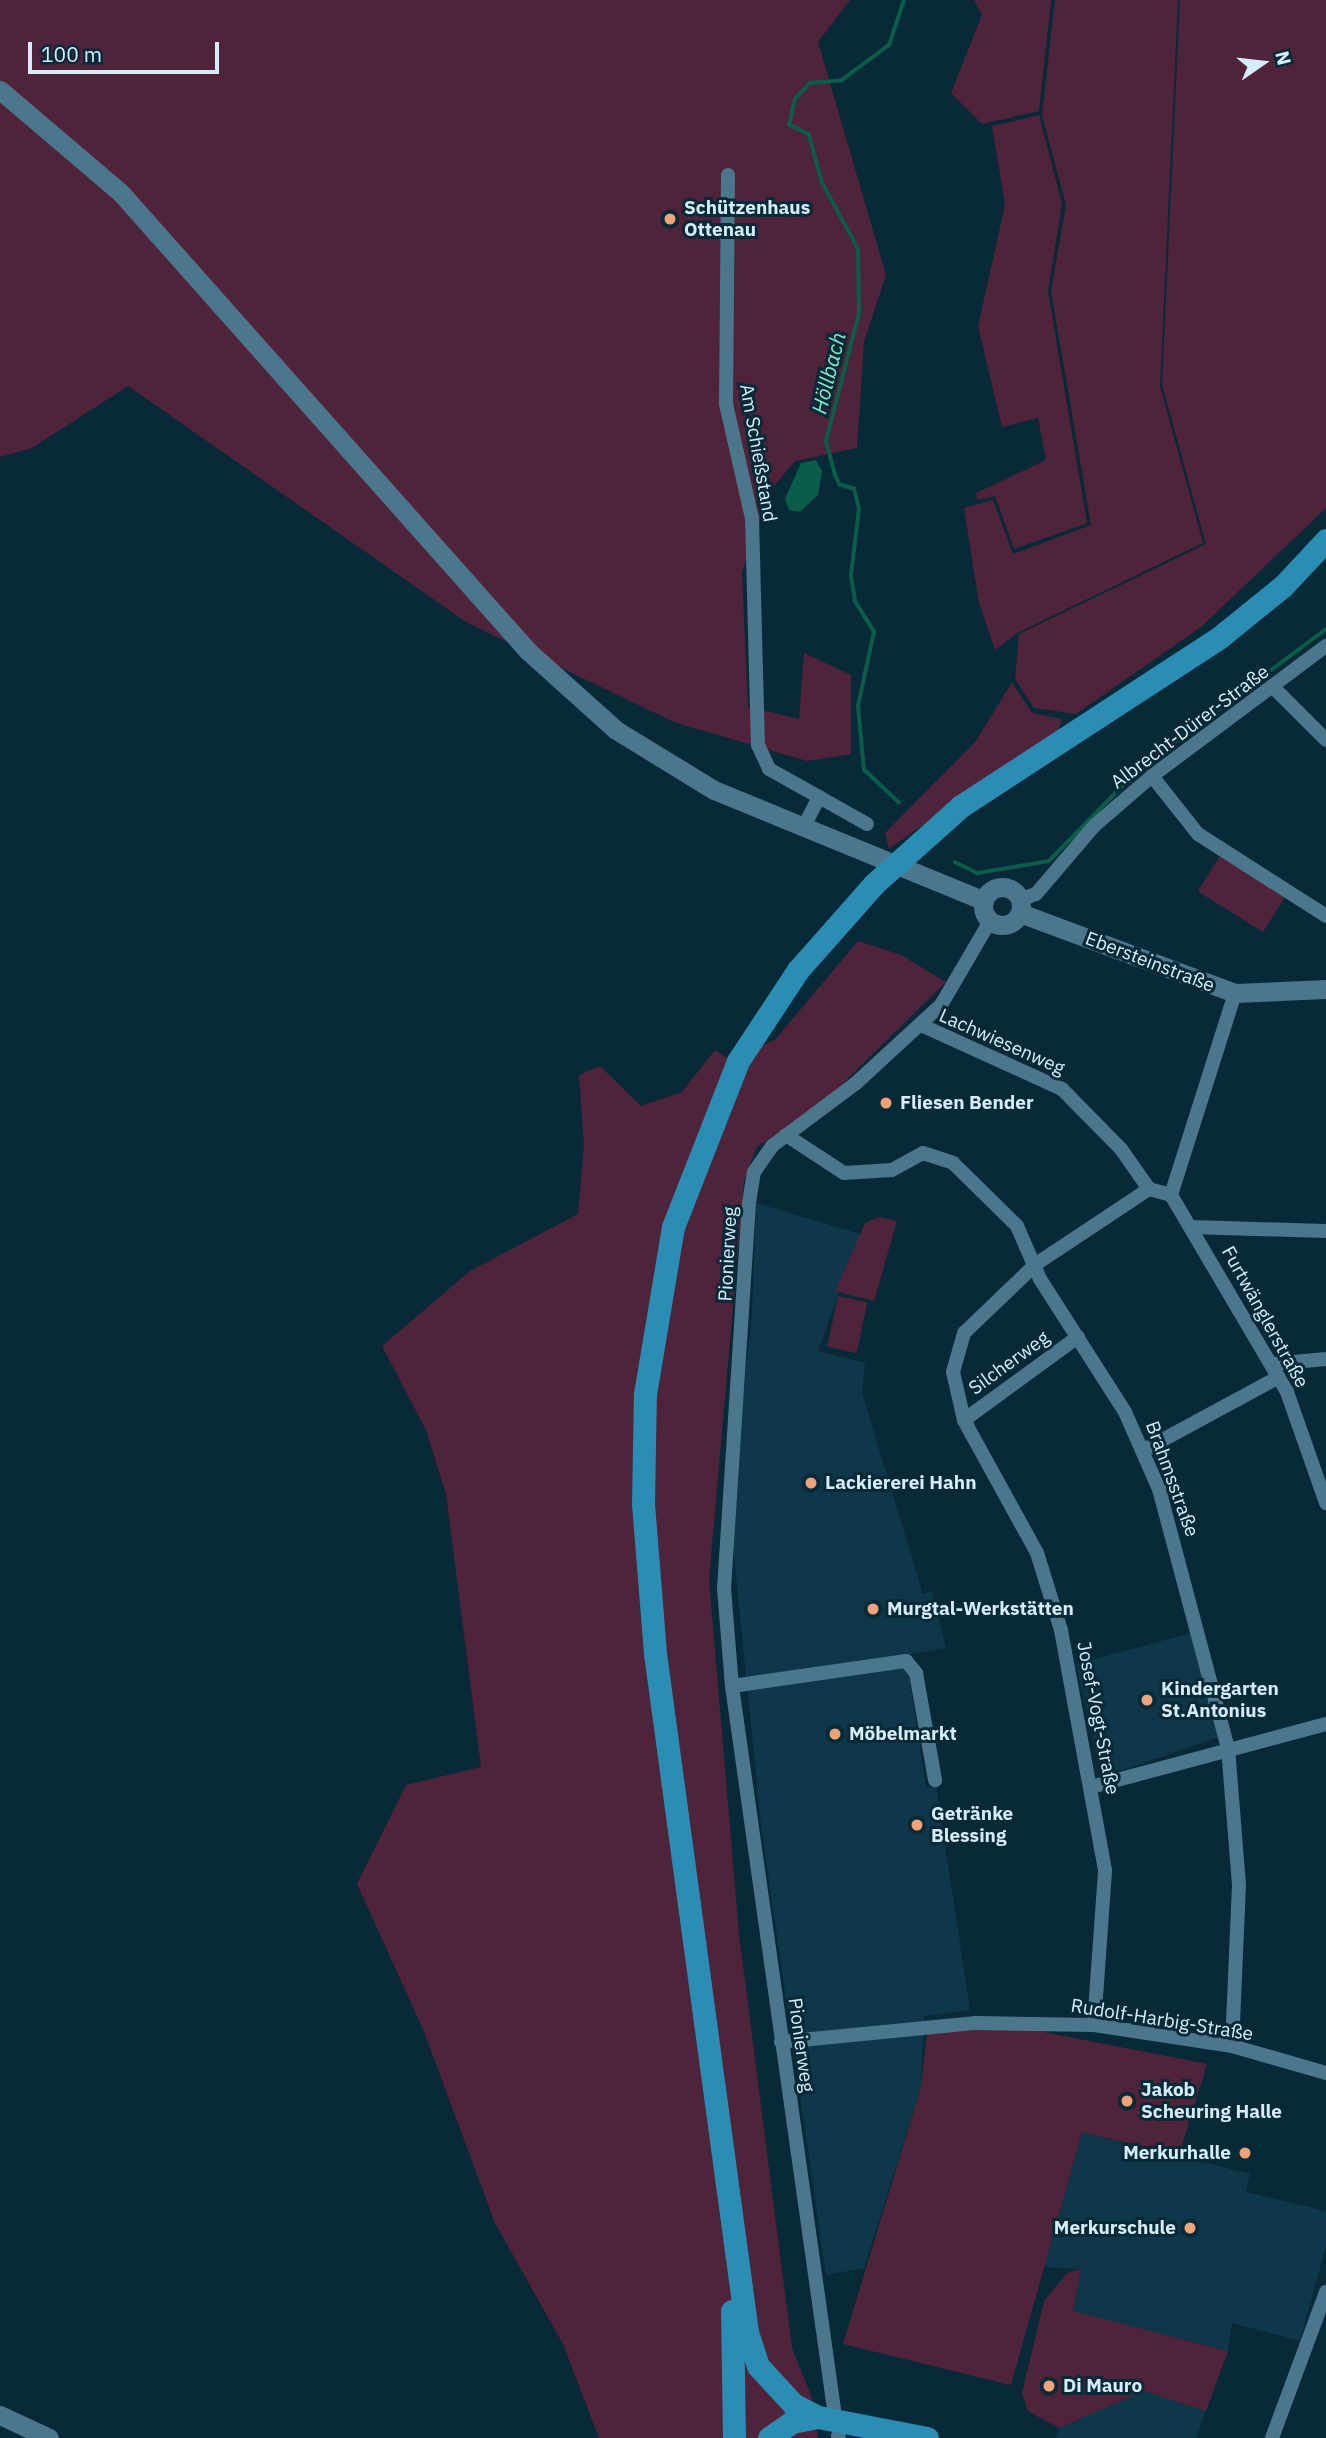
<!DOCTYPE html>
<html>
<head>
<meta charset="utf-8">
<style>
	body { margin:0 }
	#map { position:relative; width:1326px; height:2438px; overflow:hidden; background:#082a38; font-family:"IBM Plex Sans",sans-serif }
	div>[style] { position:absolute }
	.built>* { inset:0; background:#0e3849 }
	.green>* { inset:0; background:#4f2339; transform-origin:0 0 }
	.water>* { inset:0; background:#0a5d48 }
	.stream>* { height:3.5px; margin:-1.75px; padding:0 1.75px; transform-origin:1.75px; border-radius:1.75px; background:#0a5d48 }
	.street>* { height:14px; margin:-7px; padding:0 7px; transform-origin:7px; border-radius:7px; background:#4b768b }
	.secondary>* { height:19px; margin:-9.5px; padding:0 9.5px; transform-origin:9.5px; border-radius:9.5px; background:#4b768b }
	.secondary>.ring { margin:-9.5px; padding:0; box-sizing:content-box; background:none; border:19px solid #4b768b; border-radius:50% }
	.primary>* { height:23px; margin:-11.5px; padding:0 11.5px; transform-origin:11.5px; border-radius:11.5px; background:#2a8db4 }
	.dots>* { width:19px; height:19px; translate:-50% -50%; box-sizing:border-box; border:4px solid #082a38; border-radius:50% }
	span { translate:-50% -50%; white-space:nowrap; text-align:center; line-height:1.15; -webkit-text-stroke:6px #082a38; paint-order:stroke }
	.poi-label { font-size:19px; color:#d6edf9; font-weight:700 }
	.left { translate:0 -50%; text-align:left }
	.right { translate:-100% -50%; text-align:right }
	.street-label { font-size:19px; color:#d6edf9 }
	.water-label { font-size:21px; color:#80eac7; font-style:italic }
	.north { position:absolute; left:1228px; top:28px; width:70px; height:70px; -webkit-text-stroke:5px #082a38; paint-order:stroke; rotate:76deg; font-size:19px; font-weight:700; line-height:28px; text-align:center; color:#d6edf9 }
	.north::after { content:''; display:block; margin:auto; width:24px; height:32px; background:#d6edf9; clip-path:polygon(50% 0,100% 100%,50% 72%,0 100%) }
	.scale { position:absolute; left:28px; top:42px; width:191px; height:32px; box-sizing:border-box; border:4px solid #d6edf9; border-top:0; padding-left:9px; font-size:21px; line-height:24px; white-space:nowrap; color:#d6edf9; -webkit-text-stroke:5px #082a38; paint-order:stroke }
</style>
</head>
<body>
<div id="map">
	<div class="built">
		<div style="clip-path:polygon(756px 1203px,860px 1234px,818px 1351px,865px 1363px,862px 1393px,923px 1594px,932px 1591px,946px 1648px,906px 1655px,926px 1788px,936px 1786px,970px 2010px,924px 2016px,921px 2087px,864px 2268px,826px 2275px,761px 1825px,734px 1556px,733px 1483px,752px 1316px)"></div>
		<div style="clip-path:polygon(1195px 1632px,1218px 1737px,1109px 1775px,1100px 1772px,1076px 1664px)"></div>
		<div style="clip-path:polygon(1082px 2132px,1250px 2174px,1246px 2192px,1326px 2211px,1326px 2246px,1300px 2341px,1232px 2323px,1228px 2351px,1073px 2311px,1081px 2269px,1044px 2267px)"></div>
		<div style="clip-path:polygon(1144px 2390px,1206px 2411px,1196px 2438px,1056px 2438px,1059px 2428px)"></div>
	</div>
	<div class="green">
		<div style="clip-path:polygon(0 0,850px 0,818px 42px,886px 275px,864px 342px,857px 448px,795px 461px,769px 492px,742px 572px,748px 707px,799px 719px,804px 653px,851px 675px,851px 754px,807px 761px,674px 722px,466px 622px,128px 386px,32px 448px,0 457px)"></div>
		<div style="clip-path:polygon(974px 0,1051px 0,1039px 111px,982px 124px,951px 93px,982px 15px)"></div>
		<div style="clip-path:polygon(1055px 0,1178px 0,1160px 386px,1203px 543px,1017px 633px,995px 650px,979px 603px,964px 508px,993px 500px,1013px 554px,1091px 525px,1051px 291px,1066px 205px,1042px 115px)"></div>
		<div style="clip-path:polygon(1180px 0,1326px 0,1326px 508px,1201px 627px,1076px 714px,1034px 708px,1015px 679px,1019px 634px,1206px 544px,1162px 385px)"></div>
		<div style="clip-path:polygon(1039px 115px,1062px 204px,1048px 291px,1087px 523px,1014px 549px,995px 496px,977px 500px,976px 493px,1046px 460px,1038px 418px,1002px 427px,978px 326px,1005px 205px,992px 126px)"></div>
		<div style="clip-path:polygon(1012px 682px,1032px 713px,1062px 719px,1058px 730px,889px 849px,885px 833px,976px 741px)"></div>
		<div style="left:1221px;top:854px;width:77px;height:44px;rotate:32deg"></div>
		<div style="clip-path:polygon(858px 941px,901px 955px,946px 982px,827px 1099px,756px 1148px,744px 1181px,709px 1580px,739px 1934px,792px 2348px,812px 2398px,818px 2438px,599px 2438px,563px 2344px,495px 2223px,423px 2029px,357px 1884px,406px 1785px,481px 1767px,446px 1494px,426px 1430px,382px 1346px,470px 1271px,578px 1214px,584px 1144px,579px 1075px,600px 1066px,641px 1106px,682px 1092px,715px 1050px,730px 1060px,775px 1040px)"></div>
		<div style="clip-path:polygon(879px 1217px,897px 1221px,874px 1301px,835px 1291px,865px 1223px)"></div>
		<div style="left:838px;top:1296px;width:30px;height:52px;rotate:12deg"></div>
		<div style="clip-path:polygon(1013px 2026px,1207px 2064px,1179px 2155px,1082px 2132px,1011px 2385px,843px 2344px,921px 2087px,927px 2033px)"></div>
		<div style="clip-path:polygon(1081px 2269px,1073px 2311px,1228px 2351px,1206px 2411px,1144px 2391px,1059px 2428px,1028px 2411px,1022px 2393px,1044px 2301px,1067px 2273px)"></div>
	</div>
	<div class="water">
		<div style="clip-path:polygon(816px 460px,822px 471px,818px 495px,800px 512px,789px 510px,785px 499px,801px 463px)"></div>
	</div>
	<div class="stream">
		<div style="left:899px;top:803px;width:48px;rotate:-136.7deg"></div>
		<div style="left:864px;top:770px;width:64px;rotate:-95.4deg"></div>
		<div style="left:858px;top:706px;width:76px;rotate:-77.8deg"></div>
		<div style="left:874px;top:632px;width:36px;rotate:-122deg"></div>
		<div style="left:855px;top:601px;width:26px;rotate:-99deg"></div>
		<div style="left:851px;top:575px;width:66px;rotate:-83.1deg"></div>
		<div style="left:859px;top:509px;width:21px;rotate:-104deg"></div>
		<div style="left:854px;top:489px;width:15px;rotate:-164deg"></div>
		<div style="left:840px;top:485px;width:11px;rotate:-117deg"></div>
		<div style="left:835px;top:475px;width:35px;rotate:-105deg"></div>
		<div style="left:826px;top:441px;width:132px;rotate:-75.5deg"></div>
		<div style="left:859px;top:313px;width:64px;rotate:-90.9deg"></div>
		<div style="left:858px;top:249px;width:75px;rotate:-118.6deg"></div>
		<div style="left:822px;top:183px;width:50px;rotate:-105.2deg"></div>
		<div style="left:809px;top:135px;width:22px;rotate:-153deg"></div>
		<div style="left:789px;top:125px;width:27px;rotate:-77deg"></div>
		<div style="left:795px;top:99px;width:22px;rotate:-47deg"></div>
		<div style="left:810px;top:83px;width:32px;rotate:-5deg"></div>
		<div style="left:842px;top:80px;width:59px;rotate:-36.7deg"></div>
		<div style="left:889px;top:45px;width:47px;rotate:-71.6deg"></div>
		<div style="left:955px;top:862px;width:25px;rotate:26deg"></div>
		<div style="left:978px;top:873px;width:72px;rotate:-9.6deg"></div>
		<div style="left:1049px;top:861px;width:129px;rotate:-45.6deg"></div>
		<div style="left:1139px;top:769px;width:234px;rotate:-36.8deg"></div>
	</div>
	<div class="street">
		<div style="left:728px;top:175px;width:229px;rotate:90.5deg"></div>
		<div style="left:726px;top:404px;width:117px;rotate:77.2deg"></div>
		<div style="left:752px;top:518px;width:227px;rotate:88.5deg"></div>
		<div style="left:758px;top:745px;width:26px;rotate:65deg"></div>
		<div style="left:769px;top:769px;width:57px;rotate:29.2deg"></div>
		<div style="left:819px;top:797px;width:35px;rotate:117deg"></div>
		<div style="left:1275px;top:689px;width:72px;rotate:45deg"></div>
		<div style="left:1152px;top:776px;width:74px;rotate:51.6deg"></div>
		<div style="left:1198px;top:834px;width:152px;rotate:32.6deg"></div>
		<div style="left:819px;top:797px;width:55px;rotate:29.4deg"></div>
		<div style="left:1020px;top:900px;width:17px;rotate:-21deg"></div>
		<div style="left:1036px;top:894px;width:89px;rotate:-49.5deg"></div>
		<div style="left:1094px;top:826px;width:77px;rotate:-40.8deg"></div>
		<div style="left:1152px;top:776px;width:217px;rotate:-36.8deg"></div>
		<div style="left:921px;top:1025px;width:155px;rotate:24.4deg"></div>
		<div style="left:1062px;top:1089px;width:84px;rotate:45.5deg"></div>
		<div style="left:1121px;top:1149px;width:49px;rotate:55deg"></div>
		<div style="left:786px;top:1135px;width:69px;rotate:33.2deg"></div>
		<div style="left:844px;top:1173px;width:48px;rotate:-3.6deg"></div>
		<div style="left:892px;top:1170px;width:35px;rotate:-29deg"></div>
		<div style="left:923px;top:1153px;width:32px;rotate:18deg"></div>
		<div style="left:953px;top:1163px;width:90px;rotate:44.5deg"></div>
		<div style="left:1017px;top:1226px;width:58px;rotate:66.5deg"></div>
		<div style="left:1040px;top:1279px;width:158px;rotate:57.4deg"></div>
		<div style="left:1125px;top:1412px;width:84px;rotate:66.2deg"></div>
		<div style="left:1159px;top:1489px;width:268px;rotate:75.1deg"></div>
		<div style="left:1228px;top:1748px;width:137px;rotate:85.4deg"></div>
		<div style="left:1239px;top:1885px;width:161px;rotate:92.5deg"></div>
		<div style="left:1171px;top:1195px;width:229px;rotate:59.5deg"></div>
		<div style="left:1287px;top:1392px;width:118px;rotate:70.6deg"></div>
		<div style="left:1191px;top:1227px;width:135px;rotate:1.7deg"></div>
		<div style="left:1273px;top:1364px;width:53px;rotate:-5.4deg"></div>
		<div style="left:964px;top:1420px;width:141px;rotate:-36.1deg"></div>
		<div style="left:1144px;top:1450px;width:153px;rotate:-28.4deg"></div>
		<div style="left:732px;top:1686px;width:176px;rotate:-8.2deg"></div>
		<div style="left:906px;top:1661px;width:16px;rotate:50deg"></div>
		<div style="left:916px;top:1673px;width:109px;rotate:79.9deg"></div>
		<div style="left:1091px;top:1787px;width:243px;rotate:-15deg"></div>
		<div style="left:1094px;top:2025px;width:155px;rotate:-85.9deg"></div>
		<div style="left:1105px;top:1870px;width:244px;rotate:-100.4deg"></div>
		<div style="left:1061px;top:1630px;width:81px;rotate:-107.3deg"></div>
		<div style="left:1037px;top:1553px;width:152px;rotate:-118.8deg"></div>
		<div style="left:964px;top:1420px;width:49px;rotate:-102.9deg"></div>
		<div style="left:953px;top:1372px;width:41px;rotate:-74.2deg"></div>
		<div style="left:964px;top:1333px;width:100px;rotate:-43.8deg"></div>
		<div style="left:1036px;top:1264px;width:136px;rotate:-33.6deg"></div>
		<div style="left:1149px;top:1189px;width:23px;rotate:15deg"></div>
		<div style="left:1171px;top:1195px;width:212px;rotate:-72.4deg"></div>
		<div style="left:781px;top:2042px;width:196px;rotate:-5.6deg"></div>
		<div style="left:976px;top:2023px;width:118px;rotate:1deg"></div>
		<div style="left:1094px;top:2025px;width:140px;rotate:8.7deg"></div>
		<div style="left:1232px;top:2046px;width:98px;rotate:16deg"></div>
		<div style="left:834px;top:2409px;width:730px;rotate:-98.03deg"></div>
		<div style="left:732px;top:1686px;width:97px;rotate:-94.7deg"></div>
		<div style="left:724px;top:1589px;width:387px;rotate:-86.3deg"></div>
		<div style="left:749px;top:1203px;width:31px;rotate:-81deg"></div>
		<div style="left:754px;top:1172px;width:32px;rotate:-55deg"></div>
		<div style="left:772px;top:1146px;width:104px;rotate:-36.8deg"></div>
		<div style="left:855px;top:1084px;width:117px;rotate:-42.6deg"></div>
		<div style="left:941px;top:1005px;width:97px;rotate:-59.7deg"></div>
		<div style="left:838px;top:2436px;width:2px;rotate:63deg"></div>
		<div style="left:1272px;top:2438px;width:156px;rotate:-69.7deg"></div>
	</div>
	<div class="secondary">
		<div style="left:0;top:90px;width:157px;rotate:40.4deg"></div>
		<div style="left:120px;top:192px;width:614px;rotate:48.37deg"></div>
		<div style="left:528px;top:651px;width:118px;rotate:41.9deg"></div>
		<div style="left:616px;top:730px;width:115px;rotate:31.5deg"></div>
		<div style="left:714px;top:790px;width:292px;rotate:22.3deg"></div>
		<div class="ring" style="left:983px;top:887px;width:19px;height:19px"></div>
		<div style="left:1020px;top:913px;width:229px;rotate:20.4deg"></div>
		<div style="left:1235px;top:993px;width:91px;rotate:-2.5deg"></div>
		<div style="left:0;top:2415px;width:54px;rotate:25.1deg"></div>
	</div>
	<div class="primary">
		<div style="left:732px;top:2311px;width:127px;rotate:89.1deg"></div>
		<div style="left:769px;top:2438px;width:28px;rotate:-35deg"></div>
		<div style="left:792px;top:2422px;width:26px;rotate:-11deg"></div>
		<div style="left:927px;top:2438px;width:111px;rotate:-169.1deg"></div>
		<div style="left:818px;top:2417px;width:27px;rotate:-153deg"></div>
		<div style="left:794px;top:2405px;width:53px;rotate:-132.7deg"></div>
		<div style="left:758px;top:2366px;width:36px;rotate:-108deg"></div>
		<div style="left:747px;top:2332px;width:685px;rotate:-97.72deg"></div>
		<div style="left:655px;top:1653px;width:149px;rotate:-94.6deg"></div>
		<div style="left:643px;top:1504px;width:110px;rotate:-89deg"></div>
		<div style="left:645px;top:1394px;width:169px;rotate:-80.5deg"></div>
		<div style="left:673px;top:1227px;width:178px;rotate:-68.6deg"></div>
		<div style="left:738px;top:1061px;width:109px;rotate:-56.6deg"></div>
		<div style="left:798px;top:970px;width:115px;rotate:-48.5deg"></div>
		<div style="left:874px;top:884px;width:117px;rotate:-41.9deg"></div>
		<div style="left:961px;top:806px;width:309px;rotate:-33.1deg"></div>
		<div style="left:1220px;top:637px;width:81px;rotate:-39deg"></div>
		<div style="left:1283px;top:586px;width:63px;rotate:-46.9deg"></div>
	</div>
	<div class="dots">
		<div style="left:670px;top:219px;background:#efa377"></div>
		<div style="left:886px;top:1103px;background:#efa377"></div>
		<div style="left:811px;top:1483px;background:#efa377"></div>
		<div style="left:873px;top:1609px;background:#efa377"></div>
		<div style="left:1147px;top:1700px;background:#efa377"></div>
		<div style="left:835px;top:1734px;background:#efa377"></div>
		<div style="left:917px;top:1825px;background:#efa377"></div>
		<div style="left:1127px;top:2101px;background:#efa377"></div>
		<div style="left:1245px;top:2153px;background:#efa377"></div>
		<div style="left:1190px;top:2228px;background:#efa377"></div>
		<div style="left:1049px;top:2386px;background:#efa377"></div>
	</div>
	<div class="poi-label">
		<span class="left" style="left:684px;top:219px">Schützenhaus<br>Ottenau</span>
		<span class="left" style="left:900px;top:1103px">Fliesen Bender</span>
		<span class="left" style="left:825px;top:1483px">Lackiererei Hahn</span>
		<span class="left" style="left:887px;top:1609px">Murgtal-Werkstätten</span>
		<span class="left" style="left:1161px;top:1700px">Kindergarten<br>St.Antonius</span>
		<span class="left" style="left:849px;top:1734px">Möbelmarkt</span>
		<span class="left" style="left:931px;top:1825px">Getränke<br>Blessing</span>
		<span class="left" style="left:1141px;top:2101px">Jakob<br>Scheuring Halle</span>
		<span class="right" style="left:1231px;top:2153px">Merkurhalle</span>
		<span class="right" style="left:1176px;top:2228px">Merkurschule</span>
		<span class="left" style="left:1063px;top:2386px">Di Mauro</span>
	</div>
	<div class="street-label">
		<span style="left:758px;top:453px;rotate:80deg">Am Schießstand</span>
		<span style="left:1190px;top:727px;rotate:-37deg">Albrecht-Dürer-Straße</span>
		<span style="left:1150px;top:962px;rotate:21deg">Ebersteinstraße</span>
		<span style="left:1002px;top:1042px;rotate:24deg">Lachwiesenweg</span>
		<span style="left:728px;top:1254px;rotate:-87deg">Pionierweg</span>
		<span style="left:1265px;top:1317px;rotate:61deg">Furtwänglerstraße</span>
		<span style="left:1009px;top:1363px;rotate:-36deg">Silcherweg</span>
		<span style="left:1172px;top:1479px;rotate:70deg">Brahmsstraße</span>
		<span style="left:1098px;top:1718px;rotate:79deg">Josef-Vogt-Straße</span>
		<span style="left:1162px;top:2020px;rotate:9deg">Rudolf-Harbig-Straße</span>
		<span style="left:801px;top:2045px;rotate:82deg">Pionierweg</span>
	</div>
	<div class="water-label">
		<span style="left:828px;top:373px;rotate:-76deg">Höllbach</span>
	</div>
	<div class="north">N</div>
	<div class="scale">100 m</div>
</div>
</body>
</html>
